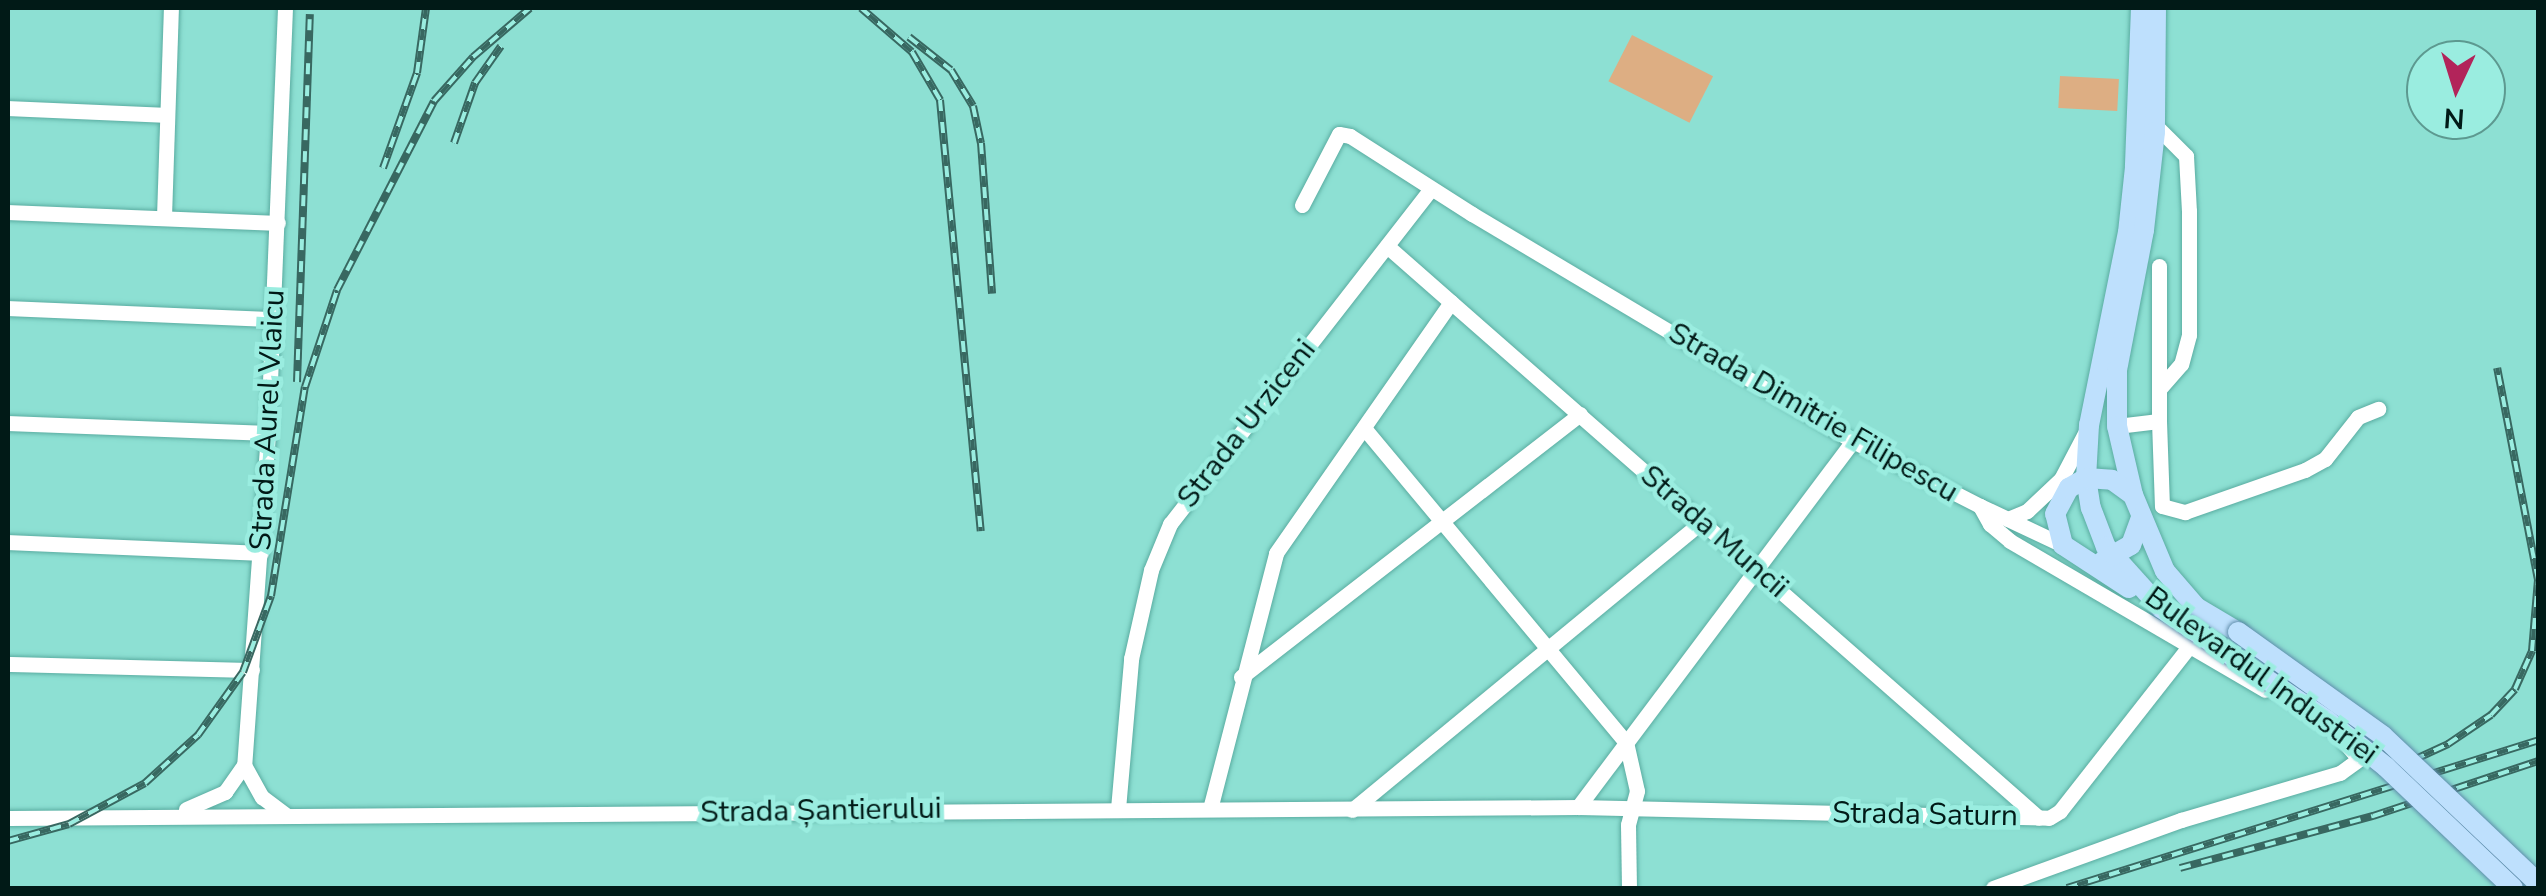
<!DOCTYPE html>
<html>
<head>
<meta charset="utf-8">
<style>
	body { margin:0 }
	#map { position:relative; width:2546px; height:896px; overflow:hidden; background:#8de0d3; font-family:"Nunito Sans",sans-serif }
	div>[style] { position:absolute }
	.green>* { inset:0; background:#ddae83; transform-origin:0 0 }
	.roads { filter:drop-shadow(0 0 2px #5aaca1) drop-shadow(0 0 2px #5aaca1) }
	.minor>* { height:15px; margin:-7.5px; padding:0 7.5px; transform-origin:7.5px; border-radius:7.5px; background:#fff }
	.major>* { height:20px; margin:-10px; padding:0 10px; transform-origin:10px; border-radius:10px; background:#bee0fd }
	.rail>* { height:8px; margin-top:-4px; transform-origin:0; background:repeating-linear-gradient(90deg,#9aede0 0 11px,#386861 0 22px); box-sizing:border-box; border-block:2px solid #386861 }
	.bridges { filter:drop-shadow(0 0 2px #5f8dab) drop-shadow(0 0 2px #5f8dab) }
	.major-bridge>* { height:20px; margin:-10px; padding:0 10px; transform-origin:10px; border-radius:10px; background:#bee0fd }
	span { translate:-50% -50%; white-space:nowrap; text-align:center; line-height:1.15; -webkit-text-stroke:9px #9aede0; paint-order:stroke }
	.street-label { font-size:30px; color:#011a17 }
	.frame { position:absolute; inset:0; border:10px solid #011a17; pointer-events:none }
	.north { position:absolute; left:2406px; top:40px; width:100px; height:100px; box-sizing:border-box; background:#9aede0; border:2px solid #5d9990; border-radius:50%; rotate:184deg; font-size:28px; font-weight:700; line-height:40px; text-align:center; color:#011a17 }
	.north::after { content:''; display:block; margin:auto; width:35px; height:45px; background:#b2245a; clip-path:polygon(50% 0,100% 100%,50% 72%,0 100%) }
</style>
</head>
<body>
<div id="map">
	<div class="green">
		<div style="left:1632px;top:35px;width:91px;height:52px;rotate:27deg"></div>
		<div style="left:2060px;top:76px;width:59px;height:32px;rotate:3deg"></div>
	</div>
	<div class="roads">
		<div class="minor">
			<div style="left:285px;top:8px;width:425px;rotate:92.3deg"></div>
			<div style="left:268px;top:433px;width:333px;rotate:94.1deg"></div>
			<div style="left:244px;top:765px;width:37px;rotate:61deg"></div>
			<div style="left:262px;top:797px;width:30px;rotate:37deg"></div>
			<div style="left:8px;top:108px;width:159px;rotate:2.5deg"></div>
			<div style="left:2155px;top:125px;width:44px;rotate:45deg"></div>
			<div style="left:2186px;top:156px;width:55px;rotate:86.9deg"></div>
			<div style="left:2189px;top:211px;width:124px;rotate:90deg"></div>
			<div style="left:2189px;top:335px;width:30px;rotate:105deg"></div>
			<div style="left:2181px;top:364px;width:32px;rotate:131deg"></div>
			<div style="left:1302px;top:205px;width:80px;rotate:-62.5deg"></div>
			<div style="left:1339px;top:134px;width:11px;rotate:10deg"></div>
			<div style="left:1350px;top:136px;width:145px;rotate:32.6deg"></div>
			<div style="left:1472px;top:214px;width:443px;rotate:30.8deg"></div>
			<div style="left:1853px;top:441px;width:143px;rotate:27.1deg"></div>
			<div style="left:1980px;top:506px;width:21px;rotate:61deg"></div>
			<div style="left:1990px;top:524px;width:26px;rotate:40deg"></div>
			<div style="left:2010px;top:541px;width:295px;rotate:30.3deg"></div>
			<div style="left:8px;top:212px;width:270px;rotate:2.3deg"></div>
			<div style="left:164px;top:217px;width:209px;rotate:-88.1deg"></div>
			<div style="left:1387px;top:246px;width:867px;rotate:41.26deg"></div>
			<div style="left:2159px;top:266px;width:155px;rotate:90deg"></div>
			<div style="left:8px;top:308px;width:266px;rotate:2.4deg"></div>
			<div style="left:8px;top:423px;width:260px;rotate:2.2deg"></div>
			<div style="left:2117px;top:426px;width:42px;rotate:-6.8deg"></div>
			<div style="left:2159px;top:421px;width:85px;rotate:88deg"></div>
			<div style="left:2162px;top:506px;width:24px;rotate:15deg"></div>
			<div style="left:2185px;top:512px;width:127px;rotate:-19.3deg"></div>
			<div style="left:2305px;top:470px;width:23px;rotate:-29deg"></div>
			<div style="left:2325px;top:459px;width:53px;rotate:-51.8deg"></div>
			<div style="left:2358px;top:417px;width:22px;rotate:-22deg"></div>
			<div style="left:1364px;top:428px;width:409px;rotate:50.2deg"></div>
			<div style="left:1626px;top:742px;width:50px;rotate:77.3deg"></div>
			<div style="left:1637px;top:791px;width:35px;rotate:105deg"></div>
			<div style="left:1628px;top:825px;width:63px;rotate:89.1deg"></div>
			<div style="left:1980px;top:506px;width:92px;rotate:25.2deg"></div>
			<div style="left:2008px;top:519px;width:21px;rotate:-23deg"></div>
			<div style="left:2027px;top:511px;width:47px;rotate:-43.3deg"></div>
			<div style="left:2061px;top:479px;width:52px;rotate:-62.4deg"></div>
			<div style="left:8px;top:542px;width:253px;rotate:2.5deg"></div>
			<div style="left:8px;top:664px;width:244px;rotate:1.4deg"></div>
			<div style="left:1241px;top:677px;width:429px;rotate:-37.8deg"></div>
			<div style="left:1578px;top:807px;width:458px;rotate:-53.1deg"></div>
			<div style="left:186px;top:809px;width:43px;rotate:-23.6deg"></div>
			<div style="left:225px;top:792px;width:33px;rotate:-55deg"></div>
			<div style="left:1118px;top:809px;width:151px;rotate:-85deg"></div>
			<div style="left:1131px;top:659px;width:91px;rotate:-77.3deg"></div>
			<div style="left:1151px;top:570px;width:50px;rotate:-67.6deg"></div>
			<div style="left:1170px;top:524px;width:425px;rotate:-52.1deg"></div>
			<div style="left:1210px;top:809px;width:264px;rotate:-75.5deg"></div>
			<div style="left:1276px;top:553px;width:306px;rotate:-55.1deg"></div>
			<div style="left:1352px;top:810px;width:452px;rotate:-39.5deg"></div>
			<div style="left:8px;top:818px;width:1570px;rotate:-0.4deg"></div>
			<div style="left:1578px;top:807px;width:471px;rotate:1.3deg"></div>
			<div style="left:2049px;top:818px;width:13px;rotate:-32deg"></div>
			<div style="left:2060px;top:811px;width:212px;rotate:-51.9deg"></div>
			<div style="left:1993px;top:888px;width:200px;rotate:-19.9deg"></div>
			<div style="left:2181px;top:820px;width:166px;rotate:-16.5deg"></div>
			<div style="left:2340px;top:773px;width:24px;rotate:-36deg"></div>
			<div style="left:2359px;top:759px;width:20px;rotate:-131deg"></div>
		</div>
		<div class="major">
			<div style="left:2141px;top:8px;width:159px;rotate:92.2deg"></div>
			<div style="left:2135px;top:167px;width:65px;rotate:96.1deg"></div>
			<div style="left:2128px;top:232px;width:197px;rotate:101.4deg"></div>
			<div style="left:2089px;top:425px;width:53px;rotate:93.2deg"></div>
			<div style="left:2086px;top:478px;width:30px;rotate:81deg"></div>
			<div style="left:2091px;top:508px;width:42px;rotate:69deg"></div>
			<div style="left:2106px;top:547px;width:82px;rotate:48deg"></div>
			<div style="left:2156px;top:8px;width:124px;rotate:90.5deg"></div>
			<div style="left:2155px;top:132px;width:99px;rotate:96.4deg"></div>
			<div style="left:2144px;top:230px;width:143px;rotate:100.9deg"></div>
			<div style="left:2117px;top:370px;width:56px;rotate:90deg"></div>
			<div style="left:2117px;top:426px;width:71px;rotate:76.9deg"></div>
			<div style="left:2133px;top:495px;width:82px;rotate:67.2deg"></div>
			<div style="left:2165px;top:571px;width:48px;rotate:49.3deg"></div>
			<div style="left:2196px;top:607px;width:49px;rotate:30.8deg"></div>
			<div style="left:2103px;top:561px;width:32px;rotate:-30deg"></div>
			<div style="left:2131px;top:545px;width:30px;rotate:-70deg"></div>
			<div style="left:2129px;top:588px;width:79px;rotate:-146.9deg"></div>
			<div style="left:2063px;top:545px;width:32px;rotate:-104deg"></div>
			<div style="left:2055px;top:514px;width:30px;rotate:-62deg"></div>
			<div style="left:2069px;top:488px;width:20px;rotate:-30deg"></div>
			<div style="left:2086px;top:478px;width:26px;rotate:4deg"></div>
			<div style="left:2112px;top:480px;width:26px;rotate:36deg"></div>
		</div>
	</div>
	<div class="rail">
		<div style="left:861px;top:8px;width:67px;rotate:40.8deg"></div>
		<div style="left:912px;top:52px;width:56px;rotate:59.7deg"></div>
		<div style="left:940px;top:100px;width:433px;rotate:84.6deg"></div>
		<div style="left:909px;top:37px;width:53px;rotate:38.2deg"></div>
		<div style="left:951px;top:70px;width:42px;rotate:58.6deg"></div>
		<div style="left:973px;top:106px;width:38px;rotate:78deg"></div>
		<div style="left:981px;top:143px;width:151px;rotate:85.8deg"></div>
		<div style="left:454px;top:143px;width:64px;rotate:-70.7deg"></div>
		<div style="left:475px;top:83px;width:45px;rotate:-54.9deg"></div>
		<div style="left:383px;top:168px;width:101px;rotate:-70.3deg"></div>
		<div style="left:417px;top:73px;width:66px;rotate:-82.1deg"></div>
		<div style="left:297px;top:382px;width:368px;rotate:-88deg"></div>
		<div style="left:2394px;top:769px;width:60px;rotate:-24.8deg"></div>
		<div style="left:2448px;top:744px;width:52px;rotate:-34deg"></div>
		<div style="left:2491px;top:715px;width:35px;rotate:-47deg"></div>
		<div style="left:2515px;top:689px;width:42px;rotate:-65.9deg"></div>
		<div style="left:2532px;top:651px;width:71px;rotate:-85.2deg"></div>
		<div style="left:2538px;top:580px;width:216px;rotate:-100.9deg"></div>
		<div style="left:8px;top:841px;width:63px;rotate:-15.6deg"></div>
		<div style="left:69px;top:824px;width:86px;rotate:-28.3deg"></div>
		<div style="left:145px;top:783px;width:72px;rotate:-42.2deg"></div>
		<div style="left:198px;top:735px;width:77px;rotate:-54.5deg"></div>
		<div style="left:243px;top:672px;width:81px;rotate:-69.8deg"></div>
		<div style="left:271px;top:596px;width:212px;rotate:-80.8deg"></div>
		<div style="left:305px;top:387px;width:102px;rotate:-71.7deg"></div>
		<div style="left:337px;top:290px;width:212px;rotate:-62.8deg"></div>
		<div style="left:434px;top:101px;width:59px;rotate:-48.4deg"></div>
		<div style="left:473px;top:57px;width:75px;rotate:-40.7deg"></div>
		<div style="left:2180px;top:868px;width:200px;rotate:-15.1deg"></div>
		<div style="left:2373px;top:816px;width:174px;rotate:-18.4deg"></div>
		<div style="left:2067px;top:888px;width:494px;rotate:-17.4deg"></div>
	</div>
	<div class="bridges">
		<div class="major-bridge">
			<div style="left:2161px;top:608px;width:200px;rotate:34deg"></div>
			<div style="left:2327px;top:720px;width:75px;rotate:38.5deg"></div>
			<div style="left:2386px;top:767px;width:175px;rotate:43.6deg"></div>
			<div style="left:2238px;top:632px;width:178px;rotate:35.6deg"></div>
			<div style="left:2383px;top:736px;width:214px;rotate:43.5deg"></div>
		</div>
	</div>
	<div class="street-label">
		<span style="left:1813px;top:413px;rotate:30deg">Strada Dimitrie Filipescu</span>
		<span style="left:268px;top:420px;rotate:-87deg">Strada Aurel Vlaicu</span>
		<span style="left:1247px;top:424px;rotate:-52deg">Strada Urziceni</span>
		<span style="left:1714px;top:532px;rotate:41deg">Strada Muncii</span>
		<span style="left:2261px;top:676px;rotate:36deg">Bulevardul Industriei</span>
		<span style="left:821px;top:811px;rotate:-1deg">Strada Șantierului</span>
		<span style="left:1925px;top:815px;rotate:1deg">Strada Saturn</span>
	</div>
	<div class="frame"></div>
	<div class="north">N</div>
</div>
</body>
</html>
